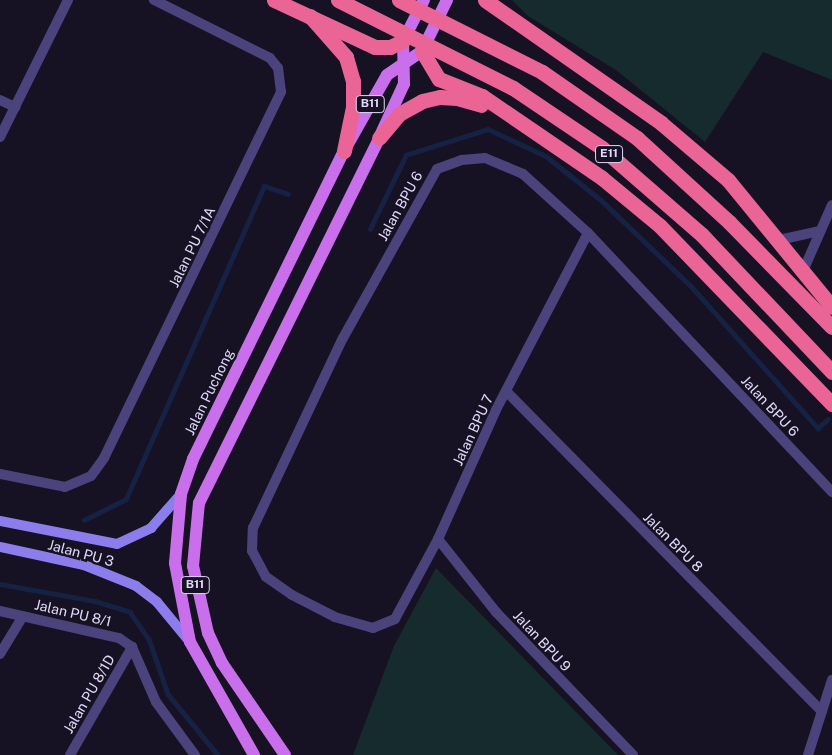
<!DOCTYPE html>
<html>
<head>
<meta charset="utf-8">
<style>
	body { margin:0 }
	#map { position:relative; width:832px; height:755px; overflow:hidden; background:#171223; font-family:"Public Sans",sans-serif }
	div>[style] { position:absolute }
	.green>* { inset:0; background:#162b2d }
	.stream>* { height:4.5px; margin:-2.25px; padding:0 2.25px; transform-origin:2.25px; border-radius:2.25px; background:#152244 }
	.street>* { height:10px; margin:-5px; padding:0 5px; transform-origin:5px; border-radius:5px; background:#4b437c }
	.secondary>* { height:10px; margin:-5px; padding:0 5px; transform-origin:5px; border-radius:5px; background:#8c7ded }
	.primary>* { height:12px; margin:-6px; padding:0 6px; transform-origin:6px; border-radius:6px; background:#ca6fec }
	.highway>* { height:15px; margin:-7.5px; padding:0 7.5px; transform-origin:7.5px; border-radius:7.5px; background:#ea6496 }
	span { translate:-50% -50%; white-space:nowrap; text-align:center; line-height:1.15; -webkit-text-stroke:5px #171223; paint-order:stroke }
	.shield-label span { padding:1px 4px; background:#171223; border:1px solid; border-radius:4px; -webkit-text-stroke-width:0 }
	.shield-label { font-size:12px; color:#e1d9fa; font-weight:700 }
	.street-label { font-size:14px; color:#e1d9fa }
</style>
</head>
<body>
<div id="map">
	<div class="green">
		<div style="clip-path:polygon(512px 0,832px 0,832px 80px,763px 52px,705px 142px,616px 70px,528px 16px)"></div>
		<div style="clip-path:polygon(436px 568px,618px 755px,353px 755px,394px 646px)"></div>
	</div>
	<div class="stream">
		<div style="left:370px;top:229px;width:82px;rotate:-64.1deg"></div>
		<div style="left:406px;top:155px;width:86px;rotate:-17.6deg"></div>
		<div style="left:488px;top:129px;width:64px;rotate:25deg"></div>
		<div style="left:546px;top:156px;width:70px;rotate:38.7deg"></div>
		<div style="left:601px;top:200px;width:124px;rotate:43.7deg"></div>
		<div style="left:691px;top:286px;width:191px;rotate:48.2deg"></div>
		<div style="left:818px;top:428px;width:13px;rotate:-42deg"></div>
		<div style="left:84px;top:520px;width:47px;rotate:-26.6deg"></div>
		<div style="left:126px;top:499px;width:342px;rotate:-66.2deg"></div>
		<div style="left:264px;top:186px;width:25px;rotate:18deg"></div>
		<div style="left:0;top:584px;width:97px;rotate:10.1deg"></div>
		<div style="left:95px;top:601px;width:37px;rotate:17deg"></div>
		<div style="left:130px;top:612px;width:33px;rotate:55deg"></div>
		<div style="left:149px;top:639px;width:58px;rotate:70.9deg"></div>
		<div style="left:168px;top:694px;width:79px;rotate:50.7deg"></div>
	</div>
	<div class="street">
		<div style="left:0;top:100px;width:17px;rotate:25deg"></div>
		<div style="left:0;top:137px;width:153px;rotate:-63.6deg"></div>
		<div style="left:588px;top:233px;width:199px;rotate:117.5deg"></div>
		<div style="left:496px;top:410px;width:141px;rotate:114.2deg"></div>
		<div style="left:438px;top:539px;width:91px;rotate:118.3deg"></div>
		<div style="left:395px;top:619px;width:24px;rotate:158deg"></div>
		<div style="left:373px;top:628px;width:40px;rotate:-164deg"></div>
		<div style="left:335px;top:617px;width:48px;rotate:-152.9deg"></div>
		<div style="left:292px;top:595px;width:32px;rotate:-145deg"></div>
		<div style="left:266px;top:577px;width:30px;rotate:-118deg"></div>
		<div style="left:252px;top:551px;width:23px;rotate:-88deg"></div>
		<div style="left:253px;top:528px;width:210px;rotate:-64.7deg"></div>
		<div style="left:343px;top:338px;width:193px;rotate:-60.9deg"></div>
		<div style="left:437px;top:169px;width:27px;rotate:-20deg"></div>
		<div style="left:462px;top:160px;width:23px;rotate:-5deg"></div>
		<div style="left:485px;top:158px;width:41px;rotate:22.8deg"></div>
		<div style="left:523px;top:174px;width:88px;rotate:42.2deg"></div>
		<div style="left:588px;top:233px;width:356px;rotate:46.7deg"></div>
		<div style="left:779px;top:240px;width:42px;rotate:-12.4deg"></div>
		<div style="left:803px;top:271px;width:72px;rotate:-66.3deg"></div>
		<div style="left:506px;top:391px;width:450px;rotate:45.4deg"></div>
		<div style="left:0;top:474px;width:66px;rotate:11.3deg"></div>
		<div style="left:65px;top:487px;width:28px;rotate:-23deg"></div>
		<div style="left:91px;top:476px;width:22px;rotate:-54deg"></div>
		<div style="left:104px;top:458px;width:407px;rotate:-64.2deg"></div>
		<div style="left:281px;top:92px;width:24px;rotate:-97deg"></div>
		<div style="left:278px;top:68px;width:13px;rotate:-129deg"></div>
		<div style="left:270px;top:58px;width:130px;rotate:-153.4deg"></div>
		<div style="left:438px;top:539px;width:93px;rotate:51.5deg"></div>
		<div style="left:496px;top:612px;width:198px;rotate:46.2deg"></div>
		<div style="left:0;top:611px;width:122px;rotate:12.8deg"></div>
		<div style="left:119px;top:638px;width:16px;rotate:35deg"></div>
		<div style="left:132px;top:647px;width:60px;rotate:66.4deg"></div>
		<div style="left:156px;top:702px;width:66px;rotate:53.7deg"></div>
		<div style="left:0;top:654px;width:44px;rotate:-58.8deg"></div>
		<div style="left:70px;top:755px;width:125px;rotate:-60.1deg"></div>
		<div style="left:808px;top:755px;width:79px;rotate:-72.3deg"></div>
	</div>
	<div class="secondary">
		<div style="left:0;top:521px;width:119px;rotate:11.1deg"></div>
		<div style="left:117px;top:544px;width:38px;rotate:-25deg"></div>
		<div style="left:151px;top:528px;width:45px;rotate:-48.6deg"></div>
		<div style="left:0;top:547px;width:86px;rotate:12.1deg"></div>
		<div style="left:84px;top:565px;width:56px;rotate:22deg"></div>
		<div style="left:136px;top:586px;width:26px;rotate:37deg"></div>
		<div style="left:157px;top:602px;width:50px;rotate:50.6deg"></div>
	</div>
	<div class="primary">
		<div style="left:254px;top:755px;width:130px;rotate:-119.5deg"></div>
		<div style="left:190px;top:642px;width:80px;rotate:-100.8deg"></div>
		<div style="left:175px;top:563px;width:69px;rotate:-85deg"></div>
		<div style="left:181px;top:494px;width:37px;rotate:-71deg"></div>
		<div style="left:193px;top:459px;width:343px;rotate:-63.9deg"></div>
		<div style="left:344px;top:151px;width:87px;rotate:-60.5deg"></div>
		<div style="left:387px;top:75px;width:42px;rotate:-34.4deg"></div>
		<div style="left:422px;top:51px;width:57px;rotate:-63.9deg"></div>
		<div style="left:285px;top:755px;width:112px;rotate:-124.4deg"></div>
		<div style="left:222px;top:663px;width:33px;rotate:-115deg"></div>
		<div style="left:208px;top:633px;width:69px;rotate:-102.6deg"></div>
		<div style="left:193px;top:566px;width:63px;rotate:-84.6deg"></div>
		<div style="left:199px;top:503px;width:407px;rotate:-63.7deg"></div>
		<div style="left:379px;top:138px;width:60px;rotate:-65.2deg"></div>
		<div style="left:404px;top:84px;width:43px;rotate:-91.3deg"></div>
		<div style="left:403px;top:41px;width:46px;rotate:-62.9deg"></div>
	</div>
	<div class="highway">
		<div style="left:274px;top:0;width:111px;rotate:25deg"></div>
		<div style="left:375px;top:47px;width:15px"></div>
		<div style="left:390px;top:47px;width:14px;rotate:-25deg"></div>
		<div style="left:338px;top:0;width:196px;rotate:26.7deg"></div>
		<div style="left:513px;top:88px;width:107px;rotate:34deg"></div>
		<div style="left:602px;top:148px;width:133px;rotate:41deg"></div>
		<div style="left:702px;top:235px;width:189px;rotate:46.5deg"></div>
		<div style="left:399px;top:0;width:160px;rotate:26.7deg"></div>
		<div style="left:542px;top:72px;width:116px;rotate:34.8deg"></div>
		<div style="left:637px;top:138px;width:125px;rotate:42.4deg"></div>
		<div style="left:729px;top:222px;width:147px;rotate:45.6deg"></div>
		<div style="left:485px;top:0;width:215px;rotate:34.9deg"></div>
		<div style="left:661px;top:123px;width:88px;rotate:40.4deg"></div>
		<div style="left:728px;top:180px;width:164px;rotate:50.7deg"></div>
		<div style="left:310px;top:16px;width:55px;rotate:48.7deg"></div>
		<div style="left:346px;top:57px;width:25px;rotate:74deg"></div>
		<div style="left:353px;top:81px;width:26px;rotate:90deg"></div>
		<div style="left:353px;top:107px;width:45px;rotate:101.6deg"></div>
		<div style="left:422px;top:51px;width:33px;rotate:59deg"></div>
		<div style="left:439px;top:79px;width:46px;rotate:21.6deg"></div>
		<div style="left:482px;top:96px;width:145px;rotate:34.3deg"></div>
		<div style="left:602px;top:178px;width:75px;rotate:39.6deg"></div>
		<div style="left:660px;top:226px;width:248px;rotate:46deg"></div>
		<div style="left:379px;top:138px;width:31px;rotate:-50deg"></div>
		<div style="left:399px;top:114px;width:26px;rotate:-29deg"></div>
		<div style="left:422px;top:101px;width:18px;rotate:-13deg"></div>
		<div style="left:440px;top:97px;width:17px;rotate:3deg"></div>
		<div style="left:457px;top:98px;width:25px;rotate:16deg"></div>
	</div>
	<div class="shield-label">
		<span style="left:370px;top:104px">B11</span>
		<span style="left:609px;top:154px">E11</span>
		<span style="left:195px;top:585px">B11</span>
	</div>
	<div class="street-label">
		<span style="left:400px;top:206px;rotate:-61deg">Jalan BPU 6</span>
		<span style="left:192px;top:247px;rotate:-64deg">Jalan PU 7/1A</span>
		<span style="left:209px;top:392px;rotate:-64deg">Jalan Puchong</span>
		<span style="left:770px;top:406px;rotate:47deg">Jalan BPU 6</span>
		<span style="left:473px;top:430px;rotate:-65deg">Jalan BPU 7</span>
		<span style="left:673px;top:542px;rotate:45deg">Jalan BPU 8</span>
		<span style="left:81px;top:553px;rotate:15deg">Jalan PU 3</span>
		<span style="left:73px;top:613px;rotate:13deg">Jalan PU 8/1</span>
		<span style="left:542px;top:641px;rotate:47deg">Jalan BPU 9</span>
		<span style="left:89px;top:694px;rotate:-60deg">Jalan PU 8/1D</span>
	</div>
</div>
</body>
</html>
